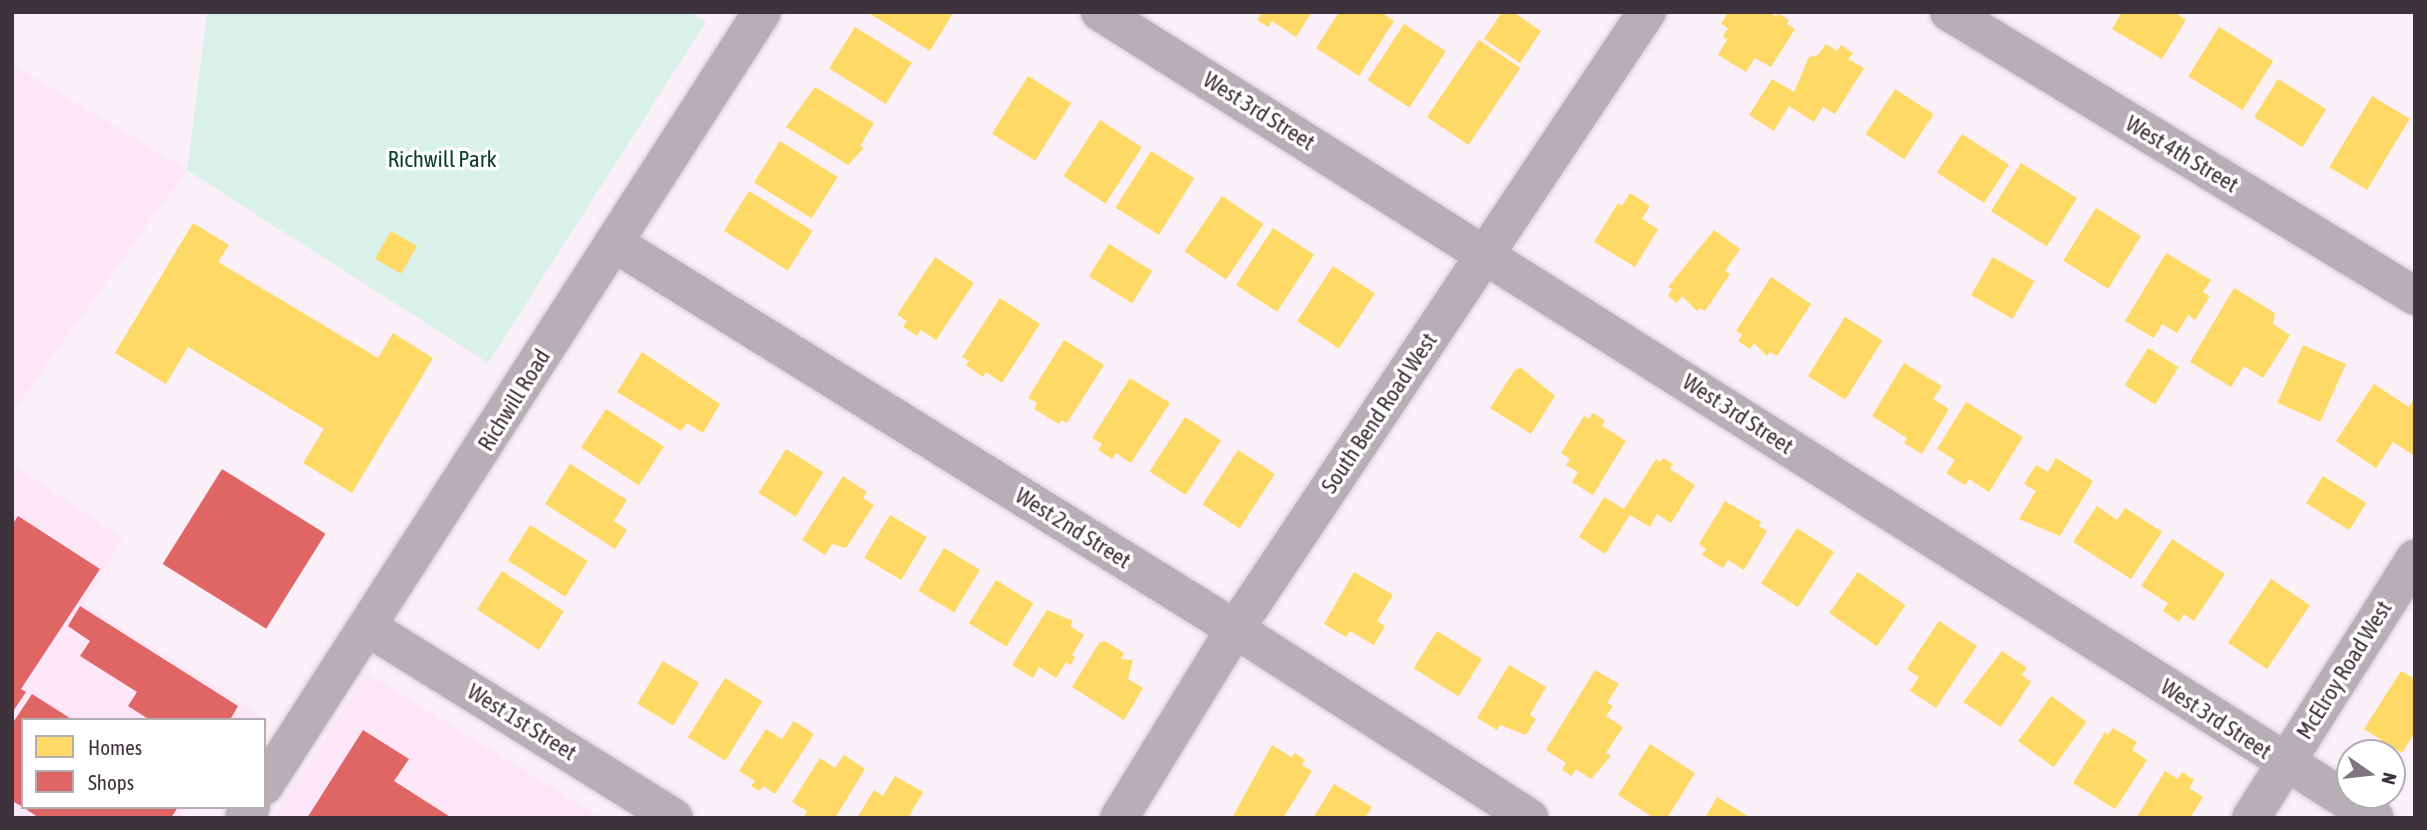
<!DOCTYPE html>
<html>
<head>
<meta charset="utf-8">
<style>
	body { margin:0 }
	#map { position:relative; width:2427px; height:830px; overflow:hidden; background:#fbf0f8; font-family:"Asap Condensed",sans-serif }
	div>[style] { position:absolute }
	.built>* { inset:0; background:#fce6f7 }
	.green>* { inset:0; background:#d9f1e8 }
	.homes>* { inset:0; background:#ffd966; transform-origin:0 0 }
	.shops>* { inset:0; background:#e06666; transform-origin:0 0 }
	.roads { filter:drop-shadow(0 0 2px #d4cbd2) drop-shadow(0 0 2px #d4cbd2) }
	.street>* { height:38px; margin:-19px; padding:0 19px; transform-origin:19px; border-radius:19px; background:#b8afb6 }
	span { translate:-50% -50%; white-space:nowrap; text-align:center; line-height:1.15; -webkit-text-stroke:7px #fff; paint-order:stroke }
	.street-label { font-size:23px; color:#3e323c }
	.park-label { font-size:23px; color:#063f2c }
	.frame { position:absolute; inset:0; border:14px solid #3e323c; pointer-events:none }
	.legend { position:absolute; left:21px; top:718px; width:245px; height:91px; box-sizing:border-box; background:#fff; border:2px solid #b2adb1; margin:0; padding:9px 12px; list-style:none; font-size:21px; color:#3e323c }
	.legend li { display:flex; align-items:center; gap:14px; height:35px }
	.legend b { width:35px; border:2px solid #b2adb1 }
	.north { position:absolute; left:2336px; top:739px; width:70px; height:70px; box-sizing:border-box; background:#fff; border:2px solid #b2adb1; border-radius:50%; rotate:104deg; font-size:19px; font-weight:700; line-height:28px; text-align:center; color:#3e323c }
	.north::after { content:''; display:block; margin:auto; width:24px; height:32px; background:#80747e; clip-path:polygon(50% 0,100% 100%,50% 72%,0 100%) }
</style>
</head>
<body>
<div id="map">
	<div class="built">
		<div style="clip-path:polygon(12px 64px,187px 170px,12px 413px)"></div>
		<div style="clip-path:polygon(12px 464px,123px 538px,84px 604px,269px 721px,264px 726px,264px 720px,23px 720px,23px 807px,188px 807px,181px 818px,12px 818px)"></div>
		<div style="clip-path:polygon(367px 673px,601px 818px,273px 818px)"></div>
	</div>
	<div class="green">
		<div style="clip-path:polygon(207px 12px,690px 12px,706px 22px,488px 363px,187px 170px)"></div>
	</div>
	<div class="homes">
		<div style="clip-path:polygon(867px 12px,952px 12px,953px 13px,930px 51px)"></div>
		<div style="clip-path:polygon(1257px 12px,1312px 12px,1296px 37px,1272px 21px,1268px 27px,1257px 20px,1261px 15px)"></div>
		<div style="clip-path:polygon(1339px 12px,1381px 12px,1394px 21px,1359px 76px,1316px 48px)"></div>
		<div style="clip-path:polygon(1502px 12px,1513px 12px,1541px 31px,1520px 63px,1484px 39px)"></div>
		<div style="clip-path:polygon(1728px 12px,1769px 12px,1776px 17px,1778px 13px,1789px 20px,1787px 24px,1795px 29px,1771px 67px,1755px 58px,1746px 72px,1718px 55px,1727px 40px,1723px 36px,1728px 28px,1721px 24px)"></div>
		<div style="clip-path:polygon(2122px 12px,2174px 12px,2186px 20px,2162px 59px,2112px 29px)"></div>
		<div style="left:1404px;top:24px;width:50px;height:67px;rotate:33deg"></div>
		<div style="left:855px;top:27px;width:67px;height:49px;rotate:32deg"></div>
		<div style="left:2219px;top:27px;width:64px;height:58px;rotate:32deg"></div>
		<div style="left:1479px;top:40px;width:50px;height:93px;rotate:34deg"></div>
		<div style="clip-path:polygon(1826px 44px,1837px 51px,1841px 45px,1853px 53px,1848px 59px,1864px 68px,1835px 114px,1823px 107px,1814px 122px,1789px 106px,1774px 131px,1749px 115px,1772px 79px,1794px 92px,1809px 57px,1818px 55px)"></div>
		<div style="left:1028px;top:76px;width:51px;height:68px;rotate:32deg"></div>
		<div style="left:2278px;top:79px;width:57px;height:45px;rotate:32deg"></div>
		<div style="clip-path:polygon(815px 87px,874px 123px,860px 146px,864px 148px,848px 165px,786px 127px)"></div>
		<div style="left:1895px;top:89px;width:46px;height:54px;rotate:33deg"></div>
		<div style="left:2372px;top:96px;width:44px;height:83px;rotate:31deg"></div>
		<div style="left:1100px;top:120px;width:50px;height:67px;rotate:33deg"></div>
		<div style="left:1962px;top:134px;width:56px;height:46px;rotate:33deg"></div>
		<div style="left:780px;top:141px;width:68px;height:49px;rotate:32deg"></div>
		<div style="left:1151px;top:151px;width:51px;height:67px;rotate:32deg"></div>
		<div style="left:2021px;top:163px;width:66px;height:57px;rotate:32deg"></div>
		<div style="left:749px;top:191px;width:75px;height:47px;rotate:32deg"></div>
		<div style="clip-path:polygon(1630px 193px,1650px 206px,1642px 219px,1658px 229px,1635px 267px,1594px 242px,1618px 203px,1622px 206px)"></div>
		<div style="left:1222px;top:196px;width:50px;height:67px;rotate:34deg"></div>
		<div style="left:2096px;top:208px;width:53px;height:62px;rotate:32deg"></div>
		<div style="clip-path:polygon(193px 223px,229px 245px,218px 262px,378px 358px,393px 333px,433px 358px,352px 493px,303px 463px,324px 429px,188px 347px,166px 384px,115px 353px)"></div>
		<div style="left:1273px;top:228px;width:49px;height:68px;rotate:33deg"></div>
		<div style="clip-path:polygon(1714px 230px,1740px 249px,1725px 271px,1730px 274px,1705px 311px,1700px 308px,1697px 311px,1682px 296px,1677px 303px,1668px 296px,1672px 289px,1668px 287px)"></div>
		<div style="left:391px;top:231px;width:30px;height:32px;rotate:30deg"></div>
		<div style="left:1109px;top:244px;width:51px;height:38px;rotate:32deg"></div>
		<div style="clip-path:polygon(2166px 253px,2211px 280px,2203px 292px,2210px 296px,2195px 320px,2188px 315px,2177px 333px,2162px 324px,2154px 338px,2125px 321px)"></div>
		<div style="clip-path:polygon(935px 257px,974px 283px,936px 340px,921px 330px,917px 336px,903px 327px,907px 321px,897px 315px)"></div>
		<div style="left:1993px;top:257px;width:48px;height:44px;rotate:30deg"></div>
		<div style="left:1333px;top:266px;width:50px;height:66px;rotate:33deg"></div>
		<div style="clip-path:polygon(1771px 277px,1811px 304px,1777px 356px,1770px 352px,1767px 356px,1754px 343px,1750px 349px,1738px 341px,1742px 335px,1736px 331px)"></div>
		<div style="clip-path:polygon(2234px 288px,2275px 313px,2273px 324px,2290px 335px,2263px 378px,2244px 366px,2231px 387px,2190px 362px)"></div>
		<div style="clip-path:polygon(1000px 298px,1040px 324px,1002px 383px,986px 372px,983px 377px,966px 365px,969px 361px,962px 357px)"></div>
		<div style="left:1845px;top:317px;width:44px;height:70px;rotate:32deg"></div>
		<div style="clip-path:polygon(1064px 340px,1104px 365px,1067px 423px,1062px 420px,1059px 424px,1034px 409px,1037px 403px,1028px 398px)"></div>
		<div style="left:2303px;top:345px;width:47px;height:63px;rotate:24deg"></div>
		<div style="left:2148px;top:348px;width:36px;height:44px;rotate:32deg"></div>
		<div style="clip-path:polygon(642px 352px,720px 404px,703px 433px,687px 423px,681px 431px,617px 392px)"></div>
		<div style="clip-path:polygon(1904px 363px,1942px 386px,1933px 399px,1949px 409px,1922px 454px,1904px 443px,1907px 438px,1872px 416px)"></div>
		<div style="clip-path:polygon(1521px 368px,1555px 396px,1531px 434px,1490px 408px,1515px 370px)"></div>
		<div style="clip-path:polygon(1130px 378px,1170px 403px,1131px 463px,1116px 453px,1112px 459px,1098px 450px,1102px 444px,1092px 438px)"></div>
		<div style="clip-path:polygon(2374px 384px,2409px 407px,2415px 399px,2415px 456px,2393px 442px,2376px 468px,2336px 441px)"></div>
		<div style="clip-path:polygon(1966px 402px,2023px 437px,1989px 492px,1969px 479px,1965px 485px,1946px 473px,1955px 460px,1937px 449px)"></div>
		<div style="left:606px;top:409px;width:69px;height:46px;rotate:33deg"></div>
		<div style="clip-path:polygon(1592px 413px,1605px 420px,1602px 426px,1626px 441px,1593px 495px,1572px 482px,1578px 472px,1566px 465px,1570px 459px,1561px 453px,1584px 416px,1589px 419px)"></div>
		<div style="left:1185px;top:417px;width:43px;height:65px;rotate:33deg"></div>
		<div style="left:786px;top:449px;width:44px;height:52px;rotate:32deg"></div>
		<div style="left:1238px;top:450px;width:44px;height:65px;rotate:33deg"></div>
		<div style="clip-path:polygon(1663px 458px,1673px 464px,1670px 469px,1695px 485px,1671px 523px,1657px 514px,1650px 527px,1630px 515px,1605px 554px,1579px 537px,1604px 497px,1624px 509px,1656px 459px,1660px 462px)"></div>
		<div style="clip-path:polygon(2056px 458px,2093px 481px,2060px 536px,2019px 519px,2036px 491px,2024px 484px,2036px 465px,2048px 472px)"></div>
		<div style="clip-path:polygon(570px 464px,627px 500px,614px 521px,627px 530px,615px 549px,545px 504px)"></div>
		<div style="clip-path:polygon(843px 476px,867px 492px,863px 498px,874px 505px,846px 548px,832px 544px,825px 555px,802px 540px)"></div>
		<div style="left:2323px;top:476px;width:51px;height:32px;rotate:32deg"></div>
		<div style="clip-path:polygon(1725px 501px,1761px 522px,1759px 526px,1767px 531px,1744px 570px,1728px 560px,1723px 568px,1702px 555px,1706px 549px,1699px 544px)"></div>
		<div style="clip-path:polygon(2097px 506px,2117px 520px,2125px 508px,2162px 532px,2131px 579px,2073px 542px)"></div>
		<div style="left:890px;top:515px;width:43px;height:50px;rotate:31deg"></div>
		<div style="left:530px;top:525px;width:68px;height:42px;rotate:32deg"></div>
		<div style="left:1797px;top:528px;width:44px;height:66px;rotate:33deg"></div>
		<div style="clip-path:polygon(2172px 539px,2225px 574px,2194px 621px,2184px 614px,2179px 622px,2163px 611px,2168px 603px,2141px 586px)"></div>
		<div style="left:944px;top:548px;width:42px;height:50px;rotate:31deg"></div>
		<div style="left:502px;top:571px;width:74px;height:46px;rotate:33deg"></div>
		<div style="clip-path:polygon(1354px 572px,1393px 595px,1377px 621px,1385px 626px,1374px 645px,1350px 631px,1346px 637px,1324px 624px)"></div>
		<div style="left:1858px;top:572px;width:58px;height:50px;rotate:35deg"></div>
		<div style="left:2271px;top:579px;width:47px;height:77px;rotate:34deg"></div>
		<div style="left:996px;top:580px;width:44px;height:51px;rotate:32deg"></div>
		<div style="clip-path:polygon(1047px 610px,1073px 621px,1070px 626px,1084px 635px,1072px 655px,1075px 657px,1071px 665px,1066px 662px,1056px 678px,1039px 667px,1033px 678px,1012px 665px)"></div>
		<div style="clip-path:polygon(1939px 621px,1977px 646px,1936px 708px,1910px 691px,1919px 677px,1907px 669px)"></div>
		<div style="left:1437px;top:631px;width:53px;height:44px;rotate:32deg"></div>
		<div style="clip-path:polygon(1105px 641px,1124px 653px,1121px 659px,1133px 660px,1128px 679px,1143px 688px,1124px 720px,1072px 687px,1099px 643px)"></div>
		<div style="clip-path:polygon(2002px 651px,2027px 668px,2022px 675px,2031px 682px,2001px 727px,1963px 702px)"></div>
		<div style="left:663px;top:661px;width:42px;height:50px;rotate:31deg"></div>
		<div style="clip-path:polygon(1509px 665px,1546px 687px,1530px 715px,1536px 719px,1526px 735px,1500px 725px,1497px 730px,1477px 718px)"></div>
		<div style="clip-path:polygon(1595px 670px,1619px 684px,1607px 703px,1613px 706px,1606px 716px,1623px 727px,1606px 753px,1611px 756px,1591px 779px,1576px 769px,1572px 776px,1562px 770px,1566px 763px,1546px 750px)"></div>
		<div style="clip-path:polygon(2401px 671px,2415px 679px,2415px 732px,2402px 753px,2364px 729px)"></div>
		<div style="left:725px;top:678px;width:44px;height:70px;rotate:32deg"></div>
		<div style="left:2051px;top:696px;width:44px;height:56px;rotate:36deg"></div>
		<div style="clip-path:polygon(794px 721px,814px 734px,775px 794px,763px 786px,759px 791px,751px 786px,755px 781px,739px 771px,766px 729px,782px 739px)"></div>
		<div style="clip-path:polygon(2113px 728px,2137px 742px,2132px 750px,2147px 760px,2115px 809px,2073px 783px,2105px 732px,2108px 735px)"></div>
		<div style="clip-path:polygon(1650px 744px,1695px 773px,1667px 818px,1654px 818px,1618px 795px)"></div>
		<div style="clip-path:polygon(1272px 745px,1291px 757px,1295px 753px,1305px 760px,1302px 765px,1312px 771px,1283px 818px,1232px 818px)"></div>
		<div style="clip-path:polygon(844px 755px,865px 769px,835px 818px,804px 817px,807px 811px,792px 802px,820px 758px,835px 768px)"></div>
		<div style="clip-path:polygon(2165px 771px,2178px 779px,2182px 772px,2194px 780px,2189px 788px,2203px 797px,2190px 818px,2136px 818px)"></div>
		<div style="clip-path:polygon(895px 776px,923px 792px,908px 818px,857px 818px,874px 790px,883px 796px)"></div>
		<div style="clip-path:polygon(1334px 784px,1372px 807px,1365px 818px,1313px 818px)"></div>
		<div style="clip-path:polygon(1717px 797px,1751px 818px,1705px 818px)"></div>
	</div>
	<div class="shops">
		<div style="left:222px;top:469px;width:122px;height:112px;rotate:32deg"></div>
		<div style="clip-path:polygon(18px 516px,100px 569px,21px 689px,26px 692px,12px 713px,12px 525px)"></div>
		<div style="clip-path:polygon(80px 606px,238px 706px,230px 720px,150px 720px,128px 706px,137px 692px,80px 656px,90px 641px,68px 626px)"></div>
		<div style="clip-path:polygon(32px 694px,73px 720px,23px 720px,23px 807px,12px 801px,12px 724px)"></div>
		<div style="clip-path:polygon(363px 730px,409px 759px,394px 781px,452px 818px,307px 818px)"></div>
		<div style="clip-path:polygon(23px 807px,178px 807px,171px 818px,39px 818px)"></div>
	</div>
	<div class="roads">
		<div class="street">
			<div style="left:1100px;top:12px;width:1508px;rotate:32.3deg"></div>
			<div style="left:1949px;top:12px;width:546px;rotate:31.36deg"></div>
			<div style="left:614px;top:243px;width:731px;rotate:31.86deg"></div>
			<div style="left:1235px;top:629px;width:350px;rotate:32.7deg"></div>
			<div style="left:369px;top:628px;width:359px;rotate:31.9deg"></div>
			<div style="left:264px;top:786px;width:920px;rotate:-57.24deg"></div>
			<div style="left:244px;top:818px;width:13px;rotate:-58deg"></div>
			<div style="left:1119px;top:818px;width:222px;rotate:-58.5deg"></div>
			<div style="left:1235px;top:629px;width:742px;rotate:-56.27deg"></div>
			<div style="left:2251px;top:818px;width:307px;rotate:-57.7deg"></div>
		</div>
	</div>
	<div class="street-label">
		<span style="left:1259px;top:111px;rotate:32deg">West 3rd Street</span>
		<span style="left:2182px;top:154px;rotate:31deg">West 4th Street</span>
		<span style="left:514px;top:400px;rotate:-58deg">Richwill Road</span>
		<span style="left:1379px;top:413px;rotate:-56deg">South Bend Road West</span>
		<span style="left:1738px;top:414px;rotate:33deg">West 3rd Street</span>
		<span style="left:1073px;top:528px;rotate:32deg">West 2nd Street</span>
		<span style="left:2344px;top:670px;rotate:-58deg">McElroy Road West</span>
		<span style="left:2216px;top:719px;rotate:33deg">West 3rd Street</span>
		<span style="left:522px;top:722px;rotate:32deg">West 1st Street</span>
	</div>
	<div class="park-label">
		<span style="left:442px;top:159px">Richwill Park</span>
	</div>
	<div class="frame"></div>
	<ul class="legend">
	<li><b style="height:19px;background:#ffd966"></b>Homes</li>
	<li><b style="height:19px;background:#e06666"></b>Shops</li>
	</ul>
	<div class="north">N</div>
</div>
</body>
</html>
